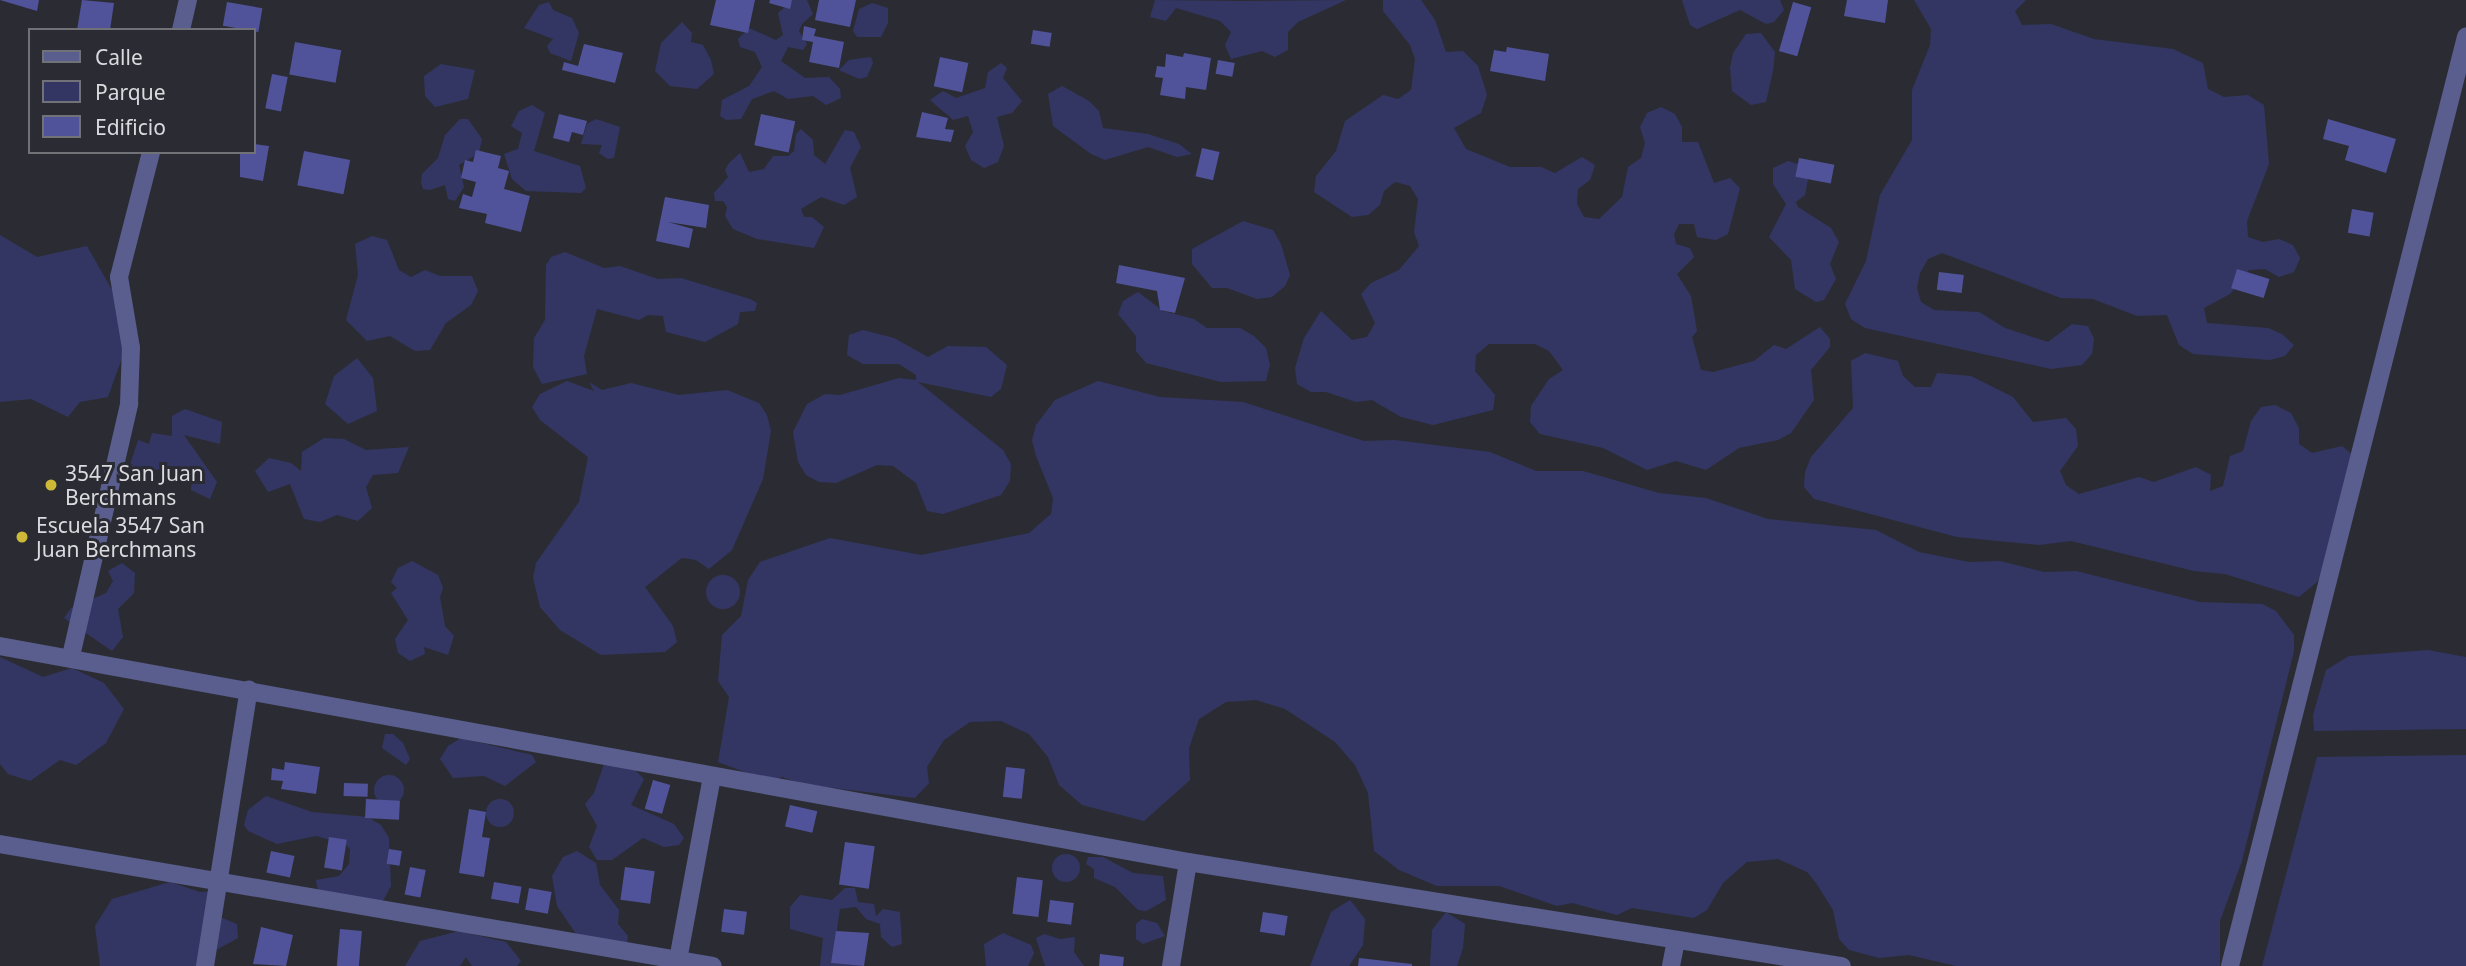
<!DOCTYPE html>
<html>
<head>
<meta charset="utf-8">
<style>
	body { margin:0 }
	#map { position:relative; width:2466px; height:966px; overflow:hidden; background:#2b2c33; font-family:"Noto Sans",sans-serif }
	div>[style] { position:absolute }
	.green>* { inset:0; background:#333663 }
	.round { border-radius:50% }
	.building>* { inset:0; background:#505399; transform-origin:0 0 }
	.minor>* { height:18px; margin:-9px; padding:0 9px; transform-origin:9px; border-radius:9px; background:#5a5e8e }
	.dots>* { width:19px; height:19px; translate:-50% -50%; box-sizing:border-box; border:4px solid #2b2c33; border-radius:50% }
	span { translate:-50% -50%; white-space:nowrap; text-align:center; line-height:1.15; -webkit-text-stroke:6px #2b2c33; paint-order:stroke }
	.poi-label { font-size:21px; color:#dadadf }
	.left { translate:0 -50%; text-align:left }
	.legend { position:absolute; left:28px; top:28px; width:228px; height:126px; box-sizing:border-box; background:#2b2c33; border:2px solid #717278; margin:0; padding:9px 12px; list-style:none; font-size:21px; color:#dadadf }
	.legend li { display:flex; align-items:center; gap:14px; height:35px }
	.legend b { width:35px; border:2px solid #717278 }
</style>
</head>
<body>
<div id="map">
	<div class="green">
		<div style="clip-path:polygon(793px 0,807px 0,813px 14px,802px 24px,799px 31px,807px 44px,803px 50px,788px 47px,781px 61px,805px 78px,829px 77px,840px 89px,841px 98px,826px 105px,813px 96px,788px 99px,774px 91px,752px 99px,741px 119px,726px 120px,720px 116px,722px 100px,749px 86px,762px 67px,755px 52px,740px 47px,738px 39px,749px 28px,776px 40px,783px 35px,778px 13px)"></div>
		<div style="clip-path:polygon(1155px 0,1239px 1px,1346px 0,1298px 22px,1288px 32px,1288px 50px,1275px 57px,1262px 51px,1231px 59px,1225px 45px,1231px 32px,1220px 21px,1176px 8px,1166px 21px,1150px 17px)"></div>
		<div style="clip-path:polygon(1383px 0,1421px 0,1435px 20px,1446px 52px,1463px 51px,1478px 66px,1487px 95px,1481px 113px,1454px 128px,1466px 149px,1510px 167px,1541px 167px,1555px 173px,1582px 157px,1595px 165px,1590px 180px,1578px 189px,1577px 204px,1584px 217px,1599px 219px,1622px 197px,1628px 167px,1641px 158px,1645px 143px,1640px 127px,1647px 113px,1661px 107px,1675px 114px,1682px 127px,1682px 142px,1698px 142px,1714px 183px,1730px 178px,1740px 188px,1728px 234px,1716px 240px,1697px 237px,1694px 224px,1679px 224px,1674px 234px,1676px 244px,1690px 248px,1694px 257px,1677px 274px,1691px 296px,1697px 331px,1692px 337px,1701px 370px,1713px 372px,1754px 361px,1774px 345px,1786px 349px,1820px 327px,1830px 339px,1830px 347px,1811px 370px,1814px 400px,1791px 433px,1778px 440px,1739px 448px,1706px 470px,1676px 461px,1647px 470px,1603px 448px,1540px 434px,1530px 422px,1531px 406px,1549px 379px,1563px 370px,1549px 351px,1535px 344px,1489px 344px,1476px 355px,1475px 371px,1495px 395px,1493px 410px,1433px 425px,1401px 417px,1372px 400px,1356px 402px,1326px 392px,1311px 392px,1297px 384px,1295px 368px,1304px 338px,1321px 311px,1352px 340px,1367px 337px,1375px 323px,1361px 294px,1371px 283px,1399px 270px,1419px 246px,1414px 232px,1418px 199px,1410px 186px,1395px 182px,1384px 191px,1380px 205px,1368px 215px,1352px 217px,1314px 192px,1316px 176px,1336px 151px,1345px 121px,1383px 95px,1398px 99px,1411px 90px,1415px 59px,1410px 45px,1383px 11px)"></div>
		<div style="clip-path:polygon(1682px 0,1780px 0,1784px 10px,1774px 22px,1766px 24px,1740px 10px,1697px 29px,1690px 25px)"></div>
		<div style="clip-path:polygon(1914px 0,2026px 0,2015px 11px,2022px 25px,2051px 24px,2094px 39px,2173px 49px,2203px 63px,2208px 89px,2224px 97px,2248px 95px,2264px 105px,2269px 164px,2247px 221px,2248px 237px,2263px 242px,2279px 239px,2293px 245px,2300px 258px,2294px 272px,2279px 277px,2265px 269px,2249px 270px,2230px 294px,2204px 308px,2207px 323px,2268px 328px,2282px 334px,2294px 345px,2285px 356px,2270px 360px,2193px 354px,2179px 345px,2167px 315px,2137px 316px,2093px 299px,2061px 298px,1942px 253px,1928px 259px,1920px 273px,1917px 288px,1921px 302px,1934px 310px,1979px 312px,2005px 328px,2048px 342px,2072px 324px,2088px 326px,2094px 339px,2092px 354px,2082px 365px,2051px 369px,1865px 328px,1851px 319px,1845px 304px,1866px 261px,1880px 195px,1912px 140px,1912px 90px,1930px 45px,1931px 29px)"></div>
		<div style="clip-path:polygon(549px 2px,553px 10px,572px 18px,579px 33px,571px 61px,550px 53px,547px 46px,553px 39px,524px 28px,539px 5px)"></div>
		<div style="clip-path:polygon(872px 3px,888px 8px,888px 23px,881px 37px,857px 37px,853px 31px,859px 9px)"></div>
		<div style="clip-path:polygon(682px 22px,692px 33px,691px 42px,703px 45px,711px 60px,714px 74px,697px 89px,670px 86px,655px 71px,661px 43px)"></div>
		<div style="clip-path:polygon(1761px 33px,1775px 52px,1773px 71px,1766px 102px,1751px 105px,1732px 91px,1730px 68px,1733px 53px,1746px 34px)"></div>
		<div style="clip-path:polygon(871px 57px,873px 63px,867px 77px,859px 79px,839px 70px,849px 60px)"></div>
		<div style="clip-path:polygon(1001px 63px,1007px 68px,1003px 78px,1022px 101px,1012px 113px,997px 117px,1004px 146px,998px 162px,984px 168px,971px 160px,965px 146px,973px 132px,968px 116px,953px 120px,930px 100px,943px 91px,956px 98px,985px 88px,988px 72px)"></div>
		<div style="clip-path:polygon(441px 64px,475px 70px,468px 99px,435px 107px,425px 96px,424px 76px)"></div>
		<div style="clip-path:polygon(1062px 86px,1089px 101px,1099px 111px,1103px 128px,1148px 134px,1179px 144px,1192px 154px,1177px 157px,1148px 147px,1105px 160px,1091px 154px,1053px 126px,1048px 94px)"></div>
		<div style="clip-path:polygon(532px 105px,545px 113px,534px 151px,580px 166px,586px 188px,581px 193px,526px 191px,512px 179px,504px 154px,518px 149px,522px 133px,511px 126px,519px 111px)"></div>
		<div style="clip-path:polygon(460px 119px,468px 119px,482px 139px,479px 153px,459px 165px,464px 187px,455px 201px,448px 199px,445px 185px,430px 190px,423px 189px,421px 182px,422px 174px,438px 158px,445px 135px)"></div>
		<div style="clip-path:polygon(596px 119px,620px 127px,614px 158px,608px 159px,599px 153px,602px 145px,581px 144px,587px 124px)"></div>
		<div style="clip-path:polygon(801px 129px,813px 140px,814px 155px,825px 164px,845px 130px,854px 132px,861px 147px,850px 168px,857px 197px,844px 205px,821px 197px,801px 209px,804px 217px,812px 217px,824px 227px,814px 248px,757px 239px,733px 229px,725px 216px,727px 207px,723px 201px,715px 201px,714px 193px,728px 177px,725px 170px,729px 163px,740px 153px,749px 172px,764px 169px,773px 156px,788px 156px,794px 151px,796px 134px)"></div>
		<div style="clip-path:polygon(1788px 161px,1802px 165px,1808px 179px,1805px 195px,1796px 202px,1798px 207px,1831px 228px,1839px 242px,1830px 264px,1836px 279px,1824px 300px,1816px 302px,1795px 289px,1791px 260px,1769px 237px,1786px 204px,1773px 184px,1773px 168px)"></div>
		<div style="clip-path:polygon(1243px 221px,1273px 230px,1281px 244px,1290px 275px,1285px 286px,1272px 297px,1257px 299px,1227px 288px,1212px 288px,1192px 264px,1192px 249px)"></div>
		<div style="clip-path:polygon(0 235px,37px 257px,87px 246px,133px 327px,108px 397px,80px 402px,68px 417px,31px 399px,0 402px)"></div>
		<div style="clip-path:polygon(372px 236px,387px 240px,399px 270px,411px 277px,425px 270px,440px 276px,472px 276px,478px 291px,471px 305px,446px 323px,430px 350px,415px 351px,390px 336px,367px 341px,346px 320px,358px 275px,355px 244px)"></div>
		<div style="clip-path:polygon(565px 252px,604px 268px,620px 266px,658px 279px,681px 278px,750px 299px,757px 303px,755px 311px,740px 312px,738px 324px,705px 342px,666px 332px,663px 316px,648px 315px,639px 320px,597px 309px,584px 356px,587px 374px,542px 384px,533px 367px,534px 338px,545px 320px,546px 265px,551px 257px)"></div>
		<div style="clip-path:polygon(1138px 292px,1163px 311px,1194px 319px,1207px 328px,1240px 328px,1254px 336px,1266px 348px,1270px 365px,1266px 381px,1221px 382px,1146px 363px,1136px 351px,1136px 336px,1118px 314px,1123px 301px)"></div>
		<div style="clip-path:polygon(863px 330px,894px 338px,928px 357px,948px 346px,986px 347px,1007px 365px,1001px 389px,991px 397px,918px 382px,1003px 450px,1011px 464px,1010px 481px,1001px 495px,943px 514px,927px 511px,916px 483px,893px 466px,877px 465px,836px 483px,819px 482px,806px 475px,798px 462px,793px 432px,807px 404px,825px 394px,840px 395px,899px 378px,916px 380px,916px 375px,899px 364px,863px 364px,847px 355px,849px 335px)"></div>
		<div style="clip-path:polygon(1865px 353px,1898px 361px,1903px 376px,1915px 387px,1931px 387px,1937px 373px,1971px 376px,2013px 397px,2033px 422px,2066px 418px,2076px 429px,2078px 446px,2060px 471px,2066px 485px,2079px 494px,2139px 477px,2154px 482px,2196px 467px,2211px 475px,2210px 491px,2223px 486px,2230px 456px,2243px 451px,2251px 421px,2261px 407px,2275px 405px,2291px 413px,2299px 428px,2299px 444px,2312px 453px,2342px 446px,2354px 456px,2336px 556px,2316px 583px,2299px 597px,2225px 574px,2194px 571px,2071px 541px,2039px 545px,1957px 537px,1814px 499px,1804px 487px,1805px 472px,1811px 457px,1853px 408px,1851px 361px)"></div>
		<div style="clip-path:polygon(357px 358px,373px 378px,377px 411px,348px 424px,325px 404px,334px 376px)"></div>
		<div style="clip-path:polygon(567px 381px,594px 391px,589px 382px,602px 390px,631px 383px,679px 395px,727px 390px,759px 403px,767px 415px,771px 431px,763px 479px,732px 550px,709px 569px,696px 560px,682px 558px,645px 587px,673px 626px,677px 642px,665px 652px,601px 655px,560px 630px,540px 607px,533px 578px,536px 563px,579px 502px,588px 457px,540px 420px,532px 407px,540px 394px)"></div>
		<div style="clip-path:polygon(1098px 381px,1160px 397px,1243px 402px,1364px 441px,1395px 440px,1490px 452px,1536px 471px,1583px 471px,1659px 493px,1706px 498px,1768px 519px,1876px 530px,1919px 552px,1969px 562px,2000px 561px,2044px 572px,2076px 571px,2200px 602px,2262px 604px,2276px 611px,2294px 635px,2294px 651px,2242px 861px,2220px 921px,2220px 966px,1956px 966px,1909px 955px,1879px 958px,1849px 950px,1839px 939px,1833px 910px,1816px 883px,1807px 872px,1778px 859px,1747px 862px,1723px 883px,1707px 910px,1694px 918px,1632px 908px,1617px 915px,1572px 903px,1557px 906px,1499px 886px,1437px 886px,1399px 870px,1374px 851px,1368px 793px,1355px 765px,1335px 742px,1285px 709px,1256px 700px,1226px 702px,1199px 719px,1189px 748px,1190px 780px,1144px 821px,1082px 805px,1059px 785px,1048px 757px,1029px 734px,1001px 721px,970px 722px,944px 740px,927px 767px,929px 783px,915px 798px,801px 784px,782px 777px,769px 781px,718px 762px,729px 697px,718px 681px,722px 635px,741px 616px,748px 580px,760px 562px,830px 538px,921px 555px,1029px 533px,1051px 514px,1053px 498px,1036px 456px,1032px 440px,1036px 425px,1055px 400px)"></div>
		<div style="clip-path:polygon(185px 409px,222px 422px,220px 444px,184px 435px,217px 482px,210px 499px,191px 490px,192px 478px,177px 467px,138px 472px,129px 468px,138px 440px,149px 444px,152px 433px,172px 436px,172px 416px)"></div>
		<div style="clip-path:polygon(324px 438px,344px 439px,366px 450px,409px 447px,398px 473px,373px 475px,366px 487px,372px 508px,358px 521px,337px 515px,320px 522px,304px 519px,290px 484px,268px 492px,255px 471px,269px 458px,291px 463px,301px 471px,302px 452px)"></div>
		<div style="clip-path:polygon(412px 561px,438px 575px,443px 588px,440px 597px,445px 626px,454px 636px,448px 655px,424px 647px,425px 654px,410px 661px,398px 653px,395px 639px,408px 620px,391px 593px,397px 588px,391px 582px,398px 568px)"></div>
		<div style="clip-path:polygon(122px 563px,135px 573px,134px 593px,118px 609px,123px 637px,112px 651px,64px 618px,71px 608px,106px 593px,113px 581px,108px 571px)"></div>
		<div class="round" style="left:706px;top:575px;width:34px;height:34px"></div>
		<div style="clip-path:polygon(2428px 650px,2466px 657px,2466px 729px,2314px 731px,2313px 715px,2326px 670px,2349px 656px)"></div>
		<div style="clip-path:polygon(0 657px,43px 677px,72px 668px,104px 683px,124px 709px,106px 743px,76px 765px,60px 760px,30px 781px,8px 774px,0 764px)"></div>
		<div style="clip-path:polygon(385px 734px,393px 734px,403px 743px,410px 759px,406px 765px,382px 748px)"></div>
		<div style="clip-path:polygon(461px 738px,532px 755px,536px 762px,505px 786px,484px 776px,453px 778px,440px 759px,448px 746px)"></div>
		<div style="clip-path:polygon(2466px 755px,2466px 966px,2262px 966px,2317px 757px)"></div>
		<div style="clip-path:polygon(604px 764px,633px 768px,644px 779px,631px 805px,674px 824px,684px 838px,679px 845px,664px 847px,643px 838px,612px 860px,597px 860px,589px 847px,597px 826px,585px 804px,594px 793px)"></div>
		<div class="round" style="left:374px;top:775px;width:30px;height:30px"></div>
		<div style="clip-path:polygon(266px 796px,312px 812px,368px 817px,381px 825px,389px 838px,391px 886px,380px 906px,321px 893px,317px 887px,316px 880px,339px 876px,349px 864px,350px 849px,345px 844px,316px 836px,277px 844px,248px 831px,244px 825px,248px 810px)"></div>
		<div class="round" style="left:486px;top:799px;width:28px;height:28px"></div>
		<div style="clip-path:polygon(577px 851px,596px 863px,600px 885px,619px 910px,618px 924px,628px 936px,627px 944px,583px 944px,557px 906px,552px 876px,563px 857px)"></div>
		<div class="round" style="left:1052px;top:854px;width:28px;height:28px"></div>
		<div style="clip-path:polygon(1088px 857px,1103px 857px,1133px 873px,1163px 876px,1166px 900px,1146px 911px,1138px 910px,1115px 887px,1094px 878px,1094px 869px,1086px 864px)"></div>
		<div style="clip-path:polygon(170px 882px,200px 892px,215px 891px,215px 915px,237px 924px,238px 938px,205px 956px,197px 966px,100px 966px,95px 926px,112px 899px)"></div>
		<div style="clip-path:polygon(845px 888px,855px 888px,858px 902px,874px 904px,876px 916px,883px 909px,900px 912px,902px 944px,892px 947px,881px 937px,880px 924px,866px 919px,856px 907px,840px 909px,832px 963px,865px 966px,820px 966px,823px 938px,790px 929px,790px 907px,800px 895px,832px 900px)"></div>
		<div style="clip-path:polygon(1350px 900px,1365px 919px,1363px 945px,1349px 966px,1310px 966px,1331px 912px)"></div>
		<div style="clip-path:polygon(1446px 912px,1465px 924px,1463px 948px,1457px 966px,1430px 966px,1432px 930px)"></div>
		<div style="clip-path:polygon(1142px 919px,1157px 923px,1165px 936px,1143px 944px,1136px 939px,1136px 924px)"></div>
		<div style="clip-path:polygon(459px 931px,506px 942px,521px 961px,517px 966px,472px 966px,466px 957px,460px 966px,405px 966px,420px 941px)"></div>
		<div style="clip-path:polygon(1003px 933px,1031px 945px,1034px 953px,1028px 966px,986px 966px,984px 944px)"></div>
		<div style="clip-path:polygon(1044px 934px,1060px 939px,1075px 937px,1074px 952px,1084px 966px,1045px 966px,1036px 938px)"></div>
	</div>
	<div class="building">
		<div style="clip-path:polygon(0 0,39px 0,37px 11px)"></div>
		<div style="clip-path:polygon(82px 0,114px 3px,110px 30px,77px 30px)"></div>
		<div style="clip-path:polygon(716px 0,755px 0,748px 33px,710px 25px)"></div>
		<div style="clip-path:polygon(770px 0,792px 0,790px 9px,769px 3px)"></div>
		<div style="clip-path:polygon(819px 0,856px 0,850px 27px,815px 20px)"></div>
		<div style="clip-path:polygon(1847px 0,1888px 0,1885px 23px,1844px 16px)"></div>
		<div style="left:227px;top:2px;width:36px;height:24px;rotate:10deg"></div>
		<div style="left:1793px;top:2px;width:19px;height:51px;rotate:16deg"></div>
		<div style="clip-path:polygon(804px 26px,816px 29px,814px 36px,844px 42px,839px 68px,809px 62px,813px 42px,802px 40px)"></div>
		<div style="left:1033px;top:30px;width:19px;height:14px;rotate:9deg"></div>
		<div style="left:295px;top:42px;width:47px;height:33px;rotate:10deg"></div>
		<div style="clip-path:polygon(584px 44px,623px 53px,615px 83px,562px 70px,564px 62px,578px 66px)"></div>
		<div style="clip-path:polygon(1507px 47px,1549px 54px,1545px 81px,1490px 71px,1494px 50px,1506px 52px)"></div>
		<div style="clip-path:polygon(1184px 53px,1211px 58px,1206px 90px,1186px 87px,1185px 99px,1160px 95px,1163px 78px,1155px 77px,1157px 66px,1165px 67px,1166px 54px,1183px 57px)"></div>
		<div style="left:940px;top:57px;width:29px;height:30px;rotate:12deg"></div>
		<div style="left:1218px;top:60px;width:17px;height:14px;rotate:10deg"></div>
		<div style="left:272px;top:74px;width:16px;height:35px;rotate:11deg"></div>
		<div style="clip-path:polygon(922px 112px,948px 118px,945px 129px,954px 130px,951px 142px,916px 137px)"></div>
		<div style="clip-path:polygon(559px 114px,587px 121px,583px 135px,572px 132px,569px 142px,553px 138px)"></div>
		<div style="left:761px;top:114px;width:35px;height:32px;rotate:12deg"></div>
		<div style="clip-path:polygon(2328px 119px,2396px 139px,2386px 173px,2345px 160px,2349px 146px,2323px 139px)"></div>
		<div style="clip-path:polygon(254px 144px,269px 146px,263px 181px,240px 177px,240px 153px,254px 152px)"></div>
		<div style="left:1202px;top:148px;width:18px;height:29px;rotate:13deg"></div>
		<div style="clip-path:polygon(476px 150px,501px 156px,498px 168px,509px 171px,504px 189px,530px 196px,521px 232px,485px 223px,487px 214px,459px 208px,463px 194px,472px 197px,476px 182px,461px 178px,465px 160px,473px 162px)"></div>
		<div style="left:304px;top:151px;width:47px;height:35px;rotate:11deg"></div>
		<div style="left:1799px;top:158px;width:36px;height:19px;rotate:11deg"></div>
		<div style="clip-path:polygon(665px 197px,709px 205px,706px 228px,668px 222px,693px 229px,689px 248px,656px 241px)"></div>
		<div style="left:2352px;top:209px;width:22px;height:24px;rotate:10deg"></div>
		<div style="clip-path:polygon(1119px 265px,1185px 278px,1175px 313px,1160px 310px,1157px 291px,1116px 283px)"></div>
		<div style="left:2237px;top:269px;width:34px;height:20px;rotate:17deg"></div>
		<div style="left:1939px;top:272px;width:25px;height:18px;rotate:7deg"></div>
		<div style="clip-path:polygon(285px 762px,320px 767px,316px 794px,281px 789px,283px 781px,271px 780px,272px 768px,284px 770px)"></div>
		<div style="left:1006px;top:767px;width:19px;height:30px;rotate:6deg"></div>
		<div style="left:653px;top:780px;width:18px;height:30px;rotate:16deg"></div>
		<div style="left:344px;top:783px;width:24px;height:13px;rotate:2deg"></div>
		<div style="left:366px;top:799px;width:34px;height:19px;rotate:3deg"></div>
		<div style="left:790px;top:805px;width:28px;height:22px;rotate:13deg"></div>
		<div style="clip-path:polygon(469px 809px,486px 812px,482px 837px,490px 838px,484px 877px,459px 873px)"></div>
		<div style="left:329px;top:837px;width:18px;height:31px;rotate:9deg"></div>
		<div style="left:845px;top:842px;width:30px;height:43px;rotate:8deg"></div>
		<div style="left:389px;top:849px;width:13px;height:15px;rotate:9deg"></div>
		<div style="left:271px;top:851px;width:24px;height:22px;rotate:12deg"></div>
		<div style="left:410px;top:867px;width:16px;height:28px;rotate:11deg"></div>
		<div style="left:625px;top:867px;width:30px;height:33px;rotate:8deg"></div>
		<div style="left:1017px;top:877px;width:26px;height:37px;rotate:7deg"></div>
		<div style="left:494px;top:882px;width:28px;height:17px;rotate:10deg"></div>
		<div style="left:529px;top:888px;width:23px;height:22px;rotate:10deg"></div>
		<div style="left:1050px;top:900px;width:24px;height:22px;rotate:7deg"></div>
		<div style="left:724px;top:909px;width:23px;height:23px;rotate:7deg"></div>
		<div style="left:1263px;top:912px;width:25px;height:20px;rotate:9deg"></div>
		<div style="clip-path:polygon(261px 927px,293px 935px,286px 966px,253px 964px)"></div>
		<div style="left:340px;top:929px;width:22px;height:37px;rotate:5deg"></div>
		<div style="clip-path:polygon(836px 931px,869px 933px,864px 966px,831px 963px)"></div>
		<div style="clip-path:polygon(1100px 954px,1124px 957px,1123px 966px,1099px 966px)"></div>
		<div style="clip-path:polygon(1359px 958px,1412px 964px,1412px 966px,1358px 966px)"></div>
	</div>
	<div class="minor">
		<div style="left:181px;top:30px;width:31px;rotate:-77deg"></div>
		<div style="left:0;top:646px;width:1207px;rotate:10.3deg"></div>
		<div style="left:1188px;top:862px;width:662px;rotate:9.04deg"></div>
		<div style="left:71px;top:656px;width:259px;rotate:-77deg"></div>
		<div style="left:129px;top:404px;width:56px;rotate:-88deg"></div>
		<div style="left:131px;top:348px;width:72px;rotate:-99.6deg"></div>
		<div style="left:119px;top:277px;width:129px;rotate:-75.6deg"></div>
		<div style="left:0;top:844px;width:723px;rotate:9.71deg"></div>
		<div style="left:678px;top:960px;width:186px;rotate:-79.5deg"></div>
		<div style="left:205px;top:966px;width:280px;rotate:-81deg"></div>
		<div style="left:1171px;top:966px;width:105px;rotate:-80.7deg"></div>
		<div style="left:1671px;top:966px;width:25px;rotate:-79deg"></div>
		<div style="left:2230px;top:966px;width:959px;rotate:-75.75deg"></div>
	</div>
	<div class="dots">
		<div style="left:51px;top:485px;background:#ceb838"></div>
		<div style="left:22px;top:537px;background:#ceb838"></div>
	</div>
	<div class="poi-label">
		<span class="left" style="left:65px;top:485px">3547 San Juan<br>Berchmans</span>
		<span class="left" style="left:36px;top:537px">Escuela 3547 San<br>Juan Berchmans</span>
	</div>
	<ul class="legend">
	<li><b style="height:9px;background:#5a5e8e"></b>Calle</li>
	<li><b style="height:19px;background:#333663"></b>Parque</li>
	<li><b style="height:19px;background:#505399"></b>Edificio</li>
	</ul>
</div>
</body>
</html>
